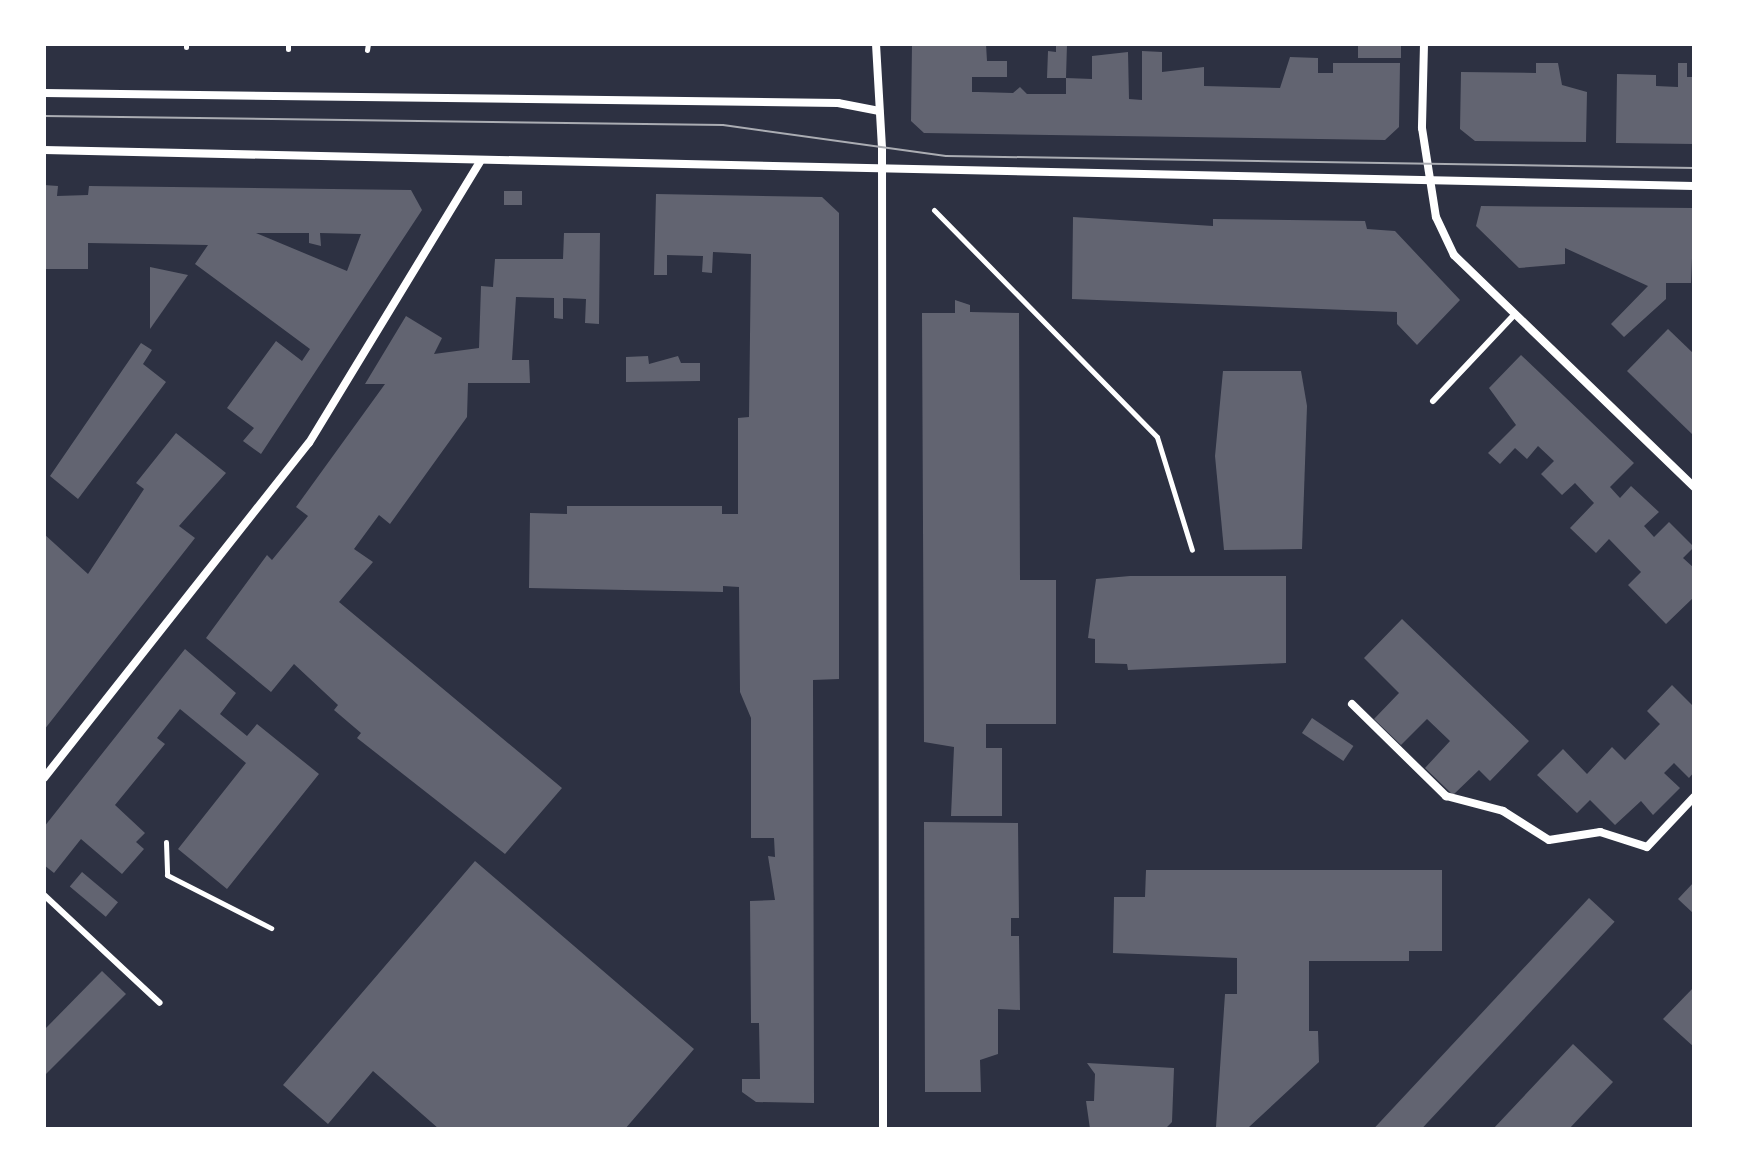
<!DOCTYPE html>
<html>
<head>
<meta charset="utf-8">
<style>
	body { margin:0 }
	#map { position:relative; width:1738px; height:1173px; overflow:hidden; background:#2d3142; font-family:Helvetica,sans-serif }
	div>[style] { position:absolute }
	.building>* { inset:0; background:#626471; transform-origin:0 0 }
	.path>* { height:5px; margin:-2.5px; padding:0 2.5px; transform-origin:2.5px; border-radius:2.5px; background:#fff }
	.service>* { height:6px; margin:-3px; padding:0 3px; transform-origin:3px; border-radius:3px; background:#fff }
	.minor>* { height:8px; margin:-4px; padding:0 4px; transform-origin:4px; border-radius:4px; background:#fff }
	.tram>* { height:2px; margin:-1px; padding:0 1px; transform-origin:1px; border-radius:1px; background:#abadb3 }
	span { translate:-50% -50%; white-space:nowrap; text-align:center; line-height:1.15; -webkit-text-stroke:6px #fff; paint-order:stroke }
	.frame { position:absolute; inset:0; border:46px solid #fff; pointer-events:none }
</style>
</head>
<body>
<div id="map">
	<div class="building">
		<div style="clip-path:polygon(912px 44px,986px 44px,987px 61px,1007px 61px,1007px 77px,972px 77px,972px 92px,978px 92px,1013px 93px,1020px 87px,1027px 94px,1066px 94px,1066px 78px,1092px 79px,1092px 56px,1128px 52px,1129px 99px,1142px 100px,1142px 51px,1162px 52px,1162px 72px,1204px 67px,1204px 86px,1280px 88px,1290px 57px,1318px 58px,1318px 73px,1333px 73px,1333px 63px,1400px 63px,1399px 127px,1385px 140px,924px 133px,911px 121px)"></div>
		<div style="clip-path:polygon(1056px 44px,1067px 44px,1066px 78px,1047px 78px,1048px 51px,1056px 52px)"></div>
		<div style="left:1358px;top:44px;width:43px;height:14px"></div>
		<div style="clip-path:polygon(1536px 63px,1558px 63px,1562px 85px,1587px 92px,1586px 142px,1475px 141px,1460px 129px,1461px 72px,1536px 73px)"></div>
		<div style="clip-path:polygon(1678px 63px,1687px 63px,1687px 77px,1694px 77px,1694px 144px,1616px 143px,1617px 74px,1656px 75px,1656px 86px,1678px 87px)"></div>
		<div style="clip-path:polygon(evenodd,44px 185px,58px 186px,57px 196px,88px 195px,89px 186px,411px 190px,422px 210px,261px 454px,243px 441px,254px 428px,227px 408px,276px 341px,302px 361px,310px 349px,195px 264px,208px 245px,88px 243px,88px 269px,44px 269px,44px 185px,256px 233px,309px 233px,309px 243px,321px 246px,320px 233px,361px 234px,347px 271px,256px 233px)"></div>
		<div style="left:504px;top:191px;width:18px;height:14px"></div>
		<div style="clip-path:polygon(656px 194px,822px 197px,839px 213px,839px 679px,813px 680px,814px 1103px,756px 1102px,742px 1092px,742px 1079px,760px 1079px,759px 1023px,751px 1023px,750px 901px,775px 900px,768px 856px,775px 857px,774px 838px,751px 838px,751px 718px,740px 692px,739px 587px,723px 586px,723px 592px,529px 588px,530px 513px,567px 514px,567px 506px,722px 506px,722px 514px,738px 514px,738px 418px,749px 417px,751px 254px,713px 252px,712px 273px,702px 272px,703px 256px,667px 255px,667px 275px,654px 275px)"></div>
		<div style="clip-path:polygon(1481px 206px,1694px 208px,1691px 283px,1666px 283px,1666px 299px,1624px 337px,1611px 324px,1648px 286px,1565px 248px,1565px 264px,1519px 268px,1476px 226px)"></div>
		<div style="clip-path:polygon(1073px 217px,1213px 226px,1213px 219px,1365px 221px,1367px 229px,1395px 231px,1460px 300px,1417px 345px,1397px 324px,1397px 312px,1072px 299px)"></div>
		<div style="clip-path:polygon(564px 233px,600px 233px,599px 324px,585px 323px,586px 299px,563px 298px,563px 319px,554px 318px,554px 298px,516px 297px,512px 360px,529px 360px,530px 383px,468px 383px,467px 417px,390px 524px,379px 515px,354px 549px,373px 562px,339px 602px,562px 788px,505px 854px,357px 738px,361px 733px,334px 710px,338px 705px,294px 664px,271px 692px,206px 638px,267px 555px,272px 560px,308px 516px,296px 507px,385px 384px,365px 384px,406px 316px,442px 338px,434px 354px,479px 348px,481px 286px,493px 287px,495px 259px,563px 259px)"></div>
		<div style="clip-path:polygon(150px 267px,188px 275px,150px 329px)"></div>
		<div style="clip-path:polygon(955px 300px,970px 305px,970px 312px,1019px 313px,1020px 580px,1056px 580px,1056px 724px,986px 724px,986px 748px,1002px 748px,1002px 816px,951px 816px,954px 747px,924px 742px,922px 313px,955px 313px)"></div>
		<div style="clip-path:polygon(1668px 329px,1694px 354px,1694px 436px,1627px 371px)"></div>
		<div style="clip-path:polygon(141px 343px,152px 350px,143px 364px,166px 382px,78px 499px,50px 476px)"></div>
		<div style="clip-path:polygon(1521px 355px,1634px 463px,1610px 487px,1620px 498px,1631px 486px,1659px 512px,1644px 526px,1654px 537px,1669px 522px,1694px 547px,1683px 558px,1694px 568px,1694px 597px,1666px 624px,1628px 585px,1641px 572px,1609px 539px,1596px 553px,1570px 528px,1594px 503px,1575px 483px,1562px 495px,1541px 474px,1554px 461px,1538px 446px,1527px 459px,1515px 448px,1500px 464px,1488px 453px,1516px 425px,1489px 388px)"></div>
		<div style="clip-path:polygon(648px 356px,649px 364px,678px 356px,681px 363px,700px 363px,700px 381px,626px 382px,626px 357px)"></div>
		<div style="clip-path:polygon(1223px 371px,1301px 371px,1307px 406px,1302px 549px,1224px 550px,1215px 456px)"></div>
		<div style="clip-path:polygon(176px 433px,226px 473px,179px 526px,195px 538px,44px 730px,44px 534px,88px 574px,144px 489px,136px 483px)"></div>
		<div style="clip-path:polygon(1130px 576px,1286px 576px,1286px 663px,1128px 670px,1127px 664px,1095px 663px,1095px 639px,1088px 638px,1096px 579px)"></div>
		<div style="clip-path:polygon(1402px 619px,1529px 741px,1490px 781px,1479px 770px,1453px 795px,1425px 768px,1450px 741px,1427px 719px,1401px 745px,1374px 719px,1399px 693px,1364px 658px)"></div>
		<div style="clip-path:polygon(185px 649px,236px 693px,220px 714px,247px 736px,257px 724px,319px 774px,227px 889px,178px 849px,246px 763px,180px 709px,157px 738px,165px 744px,115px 805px,145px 833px,136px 842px,144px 849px,122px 874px,81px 839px,54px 873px,44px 865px,44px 827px)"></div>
		<div style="clip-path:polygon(1672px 685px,1694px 707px,1694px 772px,1689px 778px,1674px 763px,1664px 773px,1680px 788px,1653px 815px,1641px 801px,1615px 825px,1590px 800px,1577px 813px,1537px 775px,1563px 749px,1587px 774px,1612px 747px,1625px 760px,1660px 724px,1647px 711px)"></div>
		<div style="left:1312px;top:718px;width:50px;height:18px;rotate:34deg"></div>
		<div style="clip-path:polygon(924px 822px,1018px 823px,1019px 918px,1011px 918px,1011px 936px,1019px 936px,1020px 1010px,998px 1009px,998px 1054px,980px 1060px,981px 1092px,925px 1092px)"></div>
		<div style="clip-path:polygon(475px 861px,694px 1049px,625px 1129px,439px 1129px,373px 1071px,328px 1124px,283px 1085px)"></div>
		<div style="clip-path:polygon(1146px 870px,1442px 870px,1442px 951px,1409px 951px,1409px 961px,1309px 961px,1309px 1031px,1318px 1031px,1319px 1062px,1249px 1127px,1216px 1127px,1225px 994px,1237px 994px,1237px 958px,1113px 953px,1114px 897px,1145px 897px)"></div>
		<div style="left:82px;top:872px;width:47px;height:19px;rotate:40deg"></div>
		<div style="clip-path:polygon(1694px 882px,1694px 914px,1678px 899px)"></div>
		<div style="left:1589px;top:898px;width:35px;height:317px;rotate:43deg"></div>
		<div style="clip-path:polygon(102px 971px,126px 994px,44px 1076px,44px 1030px)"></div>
		<div style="clip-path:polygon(1694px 987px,1694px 1047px,1663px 1019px)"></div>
		<div style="clip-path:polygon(1573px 1044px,1613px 1082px,1569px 1129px,1493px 1129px)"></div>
		<div style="clip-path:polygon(1087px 1063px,1174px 1068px,1172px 1122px,1165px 1129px,1090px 1129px,1086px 1101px,1094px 1101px,1095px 1074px)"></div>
	</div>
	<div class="path">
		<div style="left:186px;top:47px;width:3px;rotate:-90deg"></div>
		<div style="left:288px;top:49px;width:5px;rotate:-90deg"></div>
		<div style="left:367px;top:50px;width:6px;rotate:-81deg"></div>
		<div style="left:934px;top:210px;width:318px;rotate:45.5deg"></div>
		<div style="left:1157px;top:437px;width:118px;rotate:72.8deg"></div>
		<div style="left:166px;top:842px;width:33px;rotate:88deg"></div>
		<div style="left:167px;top:875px;width:117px;rotate:27deg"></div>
	</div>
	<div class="service">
		<div style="left:1433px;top:401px;width:120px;rotate:-46.7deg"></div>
		<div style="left:44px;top:895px;width:158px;rotate:43deg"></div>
	</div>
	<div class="minor">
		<div style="left:876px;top:44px;width:104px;rotate:86.7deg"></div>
		<div style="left:882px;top:148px;width:981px;rotate:89.94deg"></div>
		<div style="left:1424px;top:44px;width:84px;rotate:91.4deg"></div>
		<div style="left:1422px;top:128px;width:90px;rotate:81.1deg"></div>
		<div style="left:1436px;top:217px;width:42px;rotate:64.7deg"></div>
		<div style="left:1454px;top:255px;width:334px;rotate:44deg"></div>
		<div style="left:44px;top:93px;width:794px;rotate:0.72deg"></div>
		<div style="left:838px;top:103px;width:42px;rotate:11deg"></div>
		<div style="left:44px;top:150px;width:1650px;rotate:1.25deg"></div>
		<div style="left:1352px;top:704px;width:132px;rotate:44.4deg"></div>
		<div style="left:1446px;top:796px;width:59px;rotate:14.7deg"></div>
		<div style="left:1503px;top:811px;width:54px;rotate:32.2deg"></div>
		<div style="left:1549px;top:840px;width:52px;rotate:-8.9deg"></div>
		<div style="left:1600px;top:832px;width:49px;rotate:17.7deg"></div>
		<div style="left:1647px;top:847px;width:69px;rotate:-46.8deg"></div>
		<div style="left:44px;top:778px;width:427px;rotate:-51.7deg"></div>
		<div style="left:309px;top:443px;width:329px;rotate:-58.7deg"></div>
	</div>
	<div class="tram">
		<div style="left:44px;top:116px;width:679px;rotate:0.76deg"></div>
		<div style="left:723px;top:125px;width:225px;rotate:7.9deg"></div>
		<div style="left:946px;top:156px;width:748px;rotate:0.92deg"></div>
	</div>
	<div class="frame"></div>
</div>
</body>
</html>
